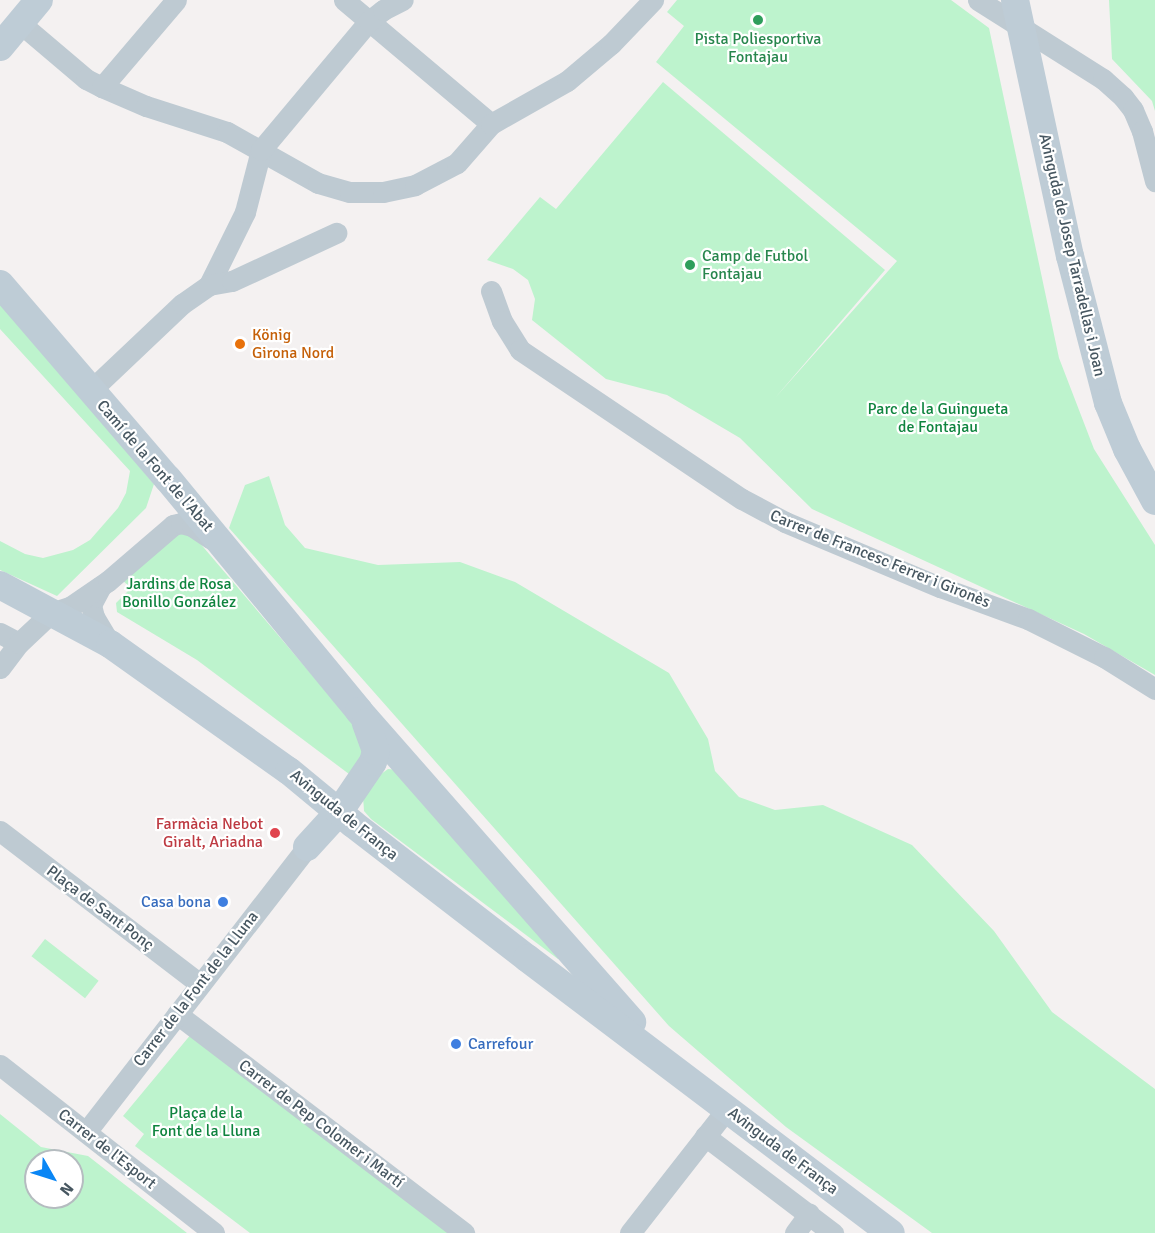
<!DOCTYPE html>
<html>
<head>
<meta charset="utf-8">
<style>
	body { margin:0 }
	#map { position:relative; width:1155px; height:1233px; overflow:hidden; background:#f4f1f1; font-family:Signika,sans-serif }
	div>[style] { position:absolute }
	.green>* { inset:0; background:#bdf3cd; transform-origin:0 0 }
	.minor>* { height:21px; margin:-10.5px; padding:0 10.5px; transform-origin:10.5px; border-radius:10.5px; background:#becad2 }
	.secondary>* { height:28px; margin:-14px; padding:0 14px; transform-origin:14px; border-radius:14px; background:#beccd6 }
	.dots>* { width:16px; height:16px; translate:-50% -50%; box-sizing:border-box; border:3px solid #fff; border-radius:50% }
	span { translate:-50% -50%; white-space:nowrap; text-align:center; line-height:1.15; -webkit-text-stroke:4.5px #fff; paint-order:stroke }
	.leisure-label { font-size:16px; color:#27864d }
	.left { translate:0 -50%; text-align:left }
	.street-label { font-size:16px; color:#475761 }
	.food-label { font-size:16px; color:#c56008 }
	.park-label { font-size:16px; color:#0f843f }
	.health-label { font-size:16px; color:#be3a42 }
	.right { translate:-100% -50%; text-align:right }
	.shop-label { font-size:16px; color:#366cbe }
	.north { position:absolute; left:24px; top:1149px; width:60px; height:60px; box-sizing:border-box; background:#fff; border:2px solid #b5bcc0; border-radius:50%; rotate:129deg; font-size:16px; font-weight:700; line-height:24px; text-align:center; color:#475761 }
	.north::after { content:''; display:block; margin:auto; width:21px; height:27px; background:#0a86f5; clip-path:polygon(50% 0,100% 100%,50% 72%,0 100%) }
</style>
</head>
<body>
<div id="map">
	<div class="green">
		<div style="clip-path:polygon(677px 0,951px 0,989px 28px,1059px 358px,1094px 449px,1155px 545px,1155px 675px,1084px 634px,812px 509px,740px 438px,667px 395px,606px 379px,532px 320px,535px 299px,528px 280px,513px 269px,487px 260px,540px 197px,556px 209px,663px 82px,885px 270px,775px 398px,897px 261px,656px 62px,684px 26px,667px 12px)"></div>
		<div style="clip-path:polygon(1109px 0,1155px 0,1155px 111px,1152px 101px,1112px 59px)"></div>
		<div style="clip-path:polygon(0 302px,154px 484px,146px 508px,57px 596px,0 570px,0 541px,25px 554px,43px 558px,73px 550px,90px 540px,118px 508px,126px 493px,130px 471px,0 329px)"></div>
		<div style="clip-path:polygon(269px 476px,285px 525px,305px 548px,378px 565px,460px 562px,515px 582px,669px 673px,708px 739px,715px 771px,739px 797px,775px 810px,823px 805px,912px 845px,994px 931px,1052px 1012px,1155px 1089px,1155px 1233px,932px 1233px,786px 1127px,669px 1026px,229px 528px,245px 485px)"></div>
		<div style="clip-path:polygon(180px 532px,193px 535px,363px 735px,366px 753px,349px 774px,197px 660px,117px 612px,116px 603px,131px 588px,122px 580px)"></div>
		<div style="clip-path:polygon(388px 769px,398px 770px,560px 955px,558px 959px,371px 819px,364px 811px,363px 796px,377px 777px)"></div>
		<div style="left:45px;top:939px;width:68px;height:22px;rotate:38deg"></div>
		<div style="clip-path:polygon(192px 1033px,449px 1233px,250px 1233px,135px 1146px,144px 1134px,123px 1116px)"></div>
		<div style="clip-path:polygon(evenodd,0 1114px,41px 1147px,88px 1156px,187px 1233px,0 1233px,0 1114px,36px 1161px,72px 1161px,72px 1197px,36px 1197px,36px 1161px)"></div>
	</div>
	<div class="minor">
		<div style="left:344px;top:0;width:192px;rotate:40.1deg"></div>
		<div style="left:978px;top:0;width:148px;rotate:32.3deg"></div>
		<div style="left:1103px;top:79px;width:27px;rotate:42deg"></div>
		<div style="left:1123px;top:97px;width:16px;rotate:52deg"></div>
		<div style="left:1133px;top:110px;width:23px;rotate:67deg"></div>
		<div style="left:1142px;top:131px;width:52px;rotate:75.4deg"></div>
		<div style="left:20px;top:23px;width:87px;rotate:40.3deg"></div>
		<div style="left:86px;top:79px;width:18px;rotate:27deg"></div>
		<div style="left:102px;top:87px;width:48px;rotate:23.4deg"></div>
		<div style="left:146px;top:106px;width:85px;rotate:17.8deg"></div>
		<div style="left:227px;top:132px;width:104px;rotate:29.3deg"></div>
		<div style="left:318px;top:183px;width:33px;rotate:16deg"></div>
		<div style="left:350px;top:192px;width:33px"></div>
		<div style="left:383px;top:192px;width:33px;rotate:-12deg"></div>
		<div style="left:415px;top:185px;width:47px;rotate:-27.6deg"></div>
		<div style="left:457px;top:163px;width:52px;rotate:-48.9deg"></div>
		<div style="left:491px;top:124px;width:87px;rotate:-29.5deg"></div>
		<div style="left:567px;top:81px;width:57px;rotate:-40.1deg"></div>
		<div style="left:611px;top:44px;width:61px;rotate:-46.3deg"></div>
		<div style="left:102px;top:87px;width:114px;rotate:-49.6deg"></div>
		<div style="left:209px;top:285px;width:81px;rotate:-63.7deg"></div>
		<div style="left:245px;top:212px;width:64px;rotate:-75.5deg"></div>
		<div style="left:261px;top:150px;width:168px;rotate:-50.1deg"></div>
		<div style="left:369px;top:21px;width:18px;rotate:-38deg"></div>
		<div style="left:383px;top:10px;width:22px;rotate:-27deg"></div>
		<div style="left:491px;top:291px;width:32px;rotate:70deg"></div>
		<div style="left:502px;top:321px;width:34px;rotate:58deg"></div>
		<div style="left:520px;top:350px;width:267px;rotate:33.9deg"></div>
		<div style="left:742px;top:499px;width:49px;rotate:28.1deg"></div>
		<div style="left:785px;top:522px;width:168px;rotate:22.8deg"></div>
		<div style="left:940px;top:587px;width:94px;rotate:20deg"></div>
		<div style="left:1028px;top:619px;width:85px;rotate:26.6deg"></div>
		<div style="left:1104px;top:657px;width:60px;rotate:32.1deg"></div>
		<div style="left:90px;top:391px;width:127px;rotate:-43.4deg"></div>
		<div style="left:182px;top:304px;width:33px;rotate:-35deg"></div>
		<div style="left:209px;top:285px;width:23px;rotate:-10deg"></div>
		<div style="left:232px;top:281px;width:115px;rotate:-24.8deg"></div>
		<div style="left:101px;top:586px;width:21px;rotate:118deg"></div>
		<div style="left:91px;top:605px;width:12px;rotate:76deg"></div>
		<div style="left:94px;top:617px;width:31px;rotate:59deg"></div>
		<div style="left:0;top:633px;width:21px;rotate:28deg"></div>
		<div style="left:0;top:668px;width:31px;rotate:-53deg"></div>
		<div style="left:19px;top:643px;width:44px;rotate:-43.2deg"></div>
		<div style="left:51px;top:613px;width:20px;rotate:-18deg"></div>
		<div style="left:70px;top:607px;width:46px;rotate:-34.4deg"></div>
		<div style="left:108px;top:581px;width:86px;rotate:-40.7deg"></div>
		<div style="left:173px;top:525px;width:8px;rotate:-14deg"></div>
		<div style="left:181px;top:523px;width:11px;rotate:15deg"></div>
		<div style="left:192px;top:526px;width:23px;rotate:34deg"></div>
		<div style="left:0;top:831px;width:252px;rotate:37.4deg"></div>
		<div style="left:177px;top:1014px;width:361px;rotate:37.3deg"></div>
		<div style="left:0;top:1065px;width:272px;rotate:38.1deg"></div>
		<div style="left:86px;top:1132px;width:361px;rotate:-52.2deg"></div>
		<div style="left:705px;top:1136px;width:161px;rotate:37.2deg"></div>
		<div style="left:630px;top:1233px;width:157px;rotate:-52deg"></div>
		<div style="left:795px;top:1233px;width:24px;rotate:-54deg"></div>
	</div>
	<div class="secondary">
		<div style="left:1015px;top:0;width:262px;rotate:77.9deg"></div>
		<div style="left:1070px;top:256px;width:152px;rotate:75.5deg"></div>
		<div style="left:1108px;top:403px;width:50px;rotate:67.6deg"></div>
		<div style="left:1127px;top:449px;width:59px;rotate:61.7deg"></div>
		<div style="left:0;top:47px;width:61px;rotate:-50.3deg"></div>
		<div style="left:0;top:284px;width:257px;rotate:49.3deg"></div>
		<div style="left:168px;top:479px;width:301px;rotate:50.5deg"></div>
		<div style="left:359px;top:711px;width:414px;rotate:48.7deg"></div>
		<div style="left:0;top:585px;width:125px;rotate:28.2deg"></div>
		<div style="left:110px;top:644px;width:219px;rotate:35.4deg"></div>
		<div style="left:289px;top:771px;width:83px;rotate:39.6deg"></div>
		<div style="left:353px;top:824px;width:220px;rotate:37.6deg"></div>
		<div style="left:527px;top:958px;width:456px;rotate:37.1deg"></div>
		<div style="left:307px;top:847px;width:47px;rotate:-47.6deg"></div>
		<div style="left:339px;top:812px;width:60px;rotate:-55.8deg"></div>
		<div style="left:373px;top:762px;width:11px;rotate:-75deg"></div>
		<div style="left:376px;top:751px;width:30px;rotate:-110deg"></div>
	</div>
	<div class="dots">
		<div style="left:758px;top:20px;background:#2e9e5b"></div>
		<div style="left:690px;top:265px;background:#2e9e5b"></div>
		<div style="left:240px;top:344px;background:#e8710a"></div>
		<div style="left:275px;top:833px;background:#e0444e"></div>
		<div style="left:223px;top:902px;background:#3f7fe0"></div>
		<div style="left:456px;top:1044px;background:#3f7fe0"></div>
	</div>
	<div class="leisure-label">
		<span style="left:758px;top:48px">Pista Poliesportiva<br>Fontajau</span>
		<span class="left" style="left:702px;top:265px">Camp de Futbol<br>Fontajau</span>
	</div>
	<div class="street-label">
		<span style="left:1072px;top:255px;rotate:77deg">Avinguda de Josep Tarradellas i Joan</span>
		<span style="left:155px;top:466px;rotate:49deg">Camí de la Font de l'Abat</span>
		<span style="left:880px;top:559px;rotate:22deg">Carrer de Francesc Ferrer i Gironès</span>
		<span style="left:344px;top:815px;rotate:39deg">Avinguda de França</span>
		<span style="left:100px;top:908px;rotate:37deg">Plaça de Sant Ponç</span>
		<span style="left:196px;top:989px;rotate:-52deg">Carrer de la Font de la Lluna</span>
		<span style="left:321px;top:1124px;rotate:37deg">Carrer de Pep Colomer i Martí</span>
		<span style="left:107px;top:1149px;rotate:38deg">Carrer de l'Esport</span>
		<span style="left:783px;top:1151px;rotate:37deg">Avinguda de França</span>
	</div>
	<div class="food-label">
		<span class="left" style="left:252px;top:344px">König<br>Girona Nord</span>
	</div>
	<div class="park-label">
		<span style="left:938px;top:418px">Parc de la Guingueta<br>de Fontajau</span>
		<span style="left:179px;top:593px">Jardins de Rosa<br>Bonillo González</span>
		<span style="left:206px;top:1122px">Plaça de la<br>Font de la Lluna</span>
	</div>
	<div class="health-label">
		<span class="right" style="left:263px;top:833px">Farmàcia Nebot<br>Giralt, Ariadna</span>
	</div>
	<div class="shop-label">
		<span class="right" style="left:211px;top:902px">Casa bona</span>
		<span class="left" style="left:468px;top:1044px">Carrefour</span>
	</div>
	<div class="north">N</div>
</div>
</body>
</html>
